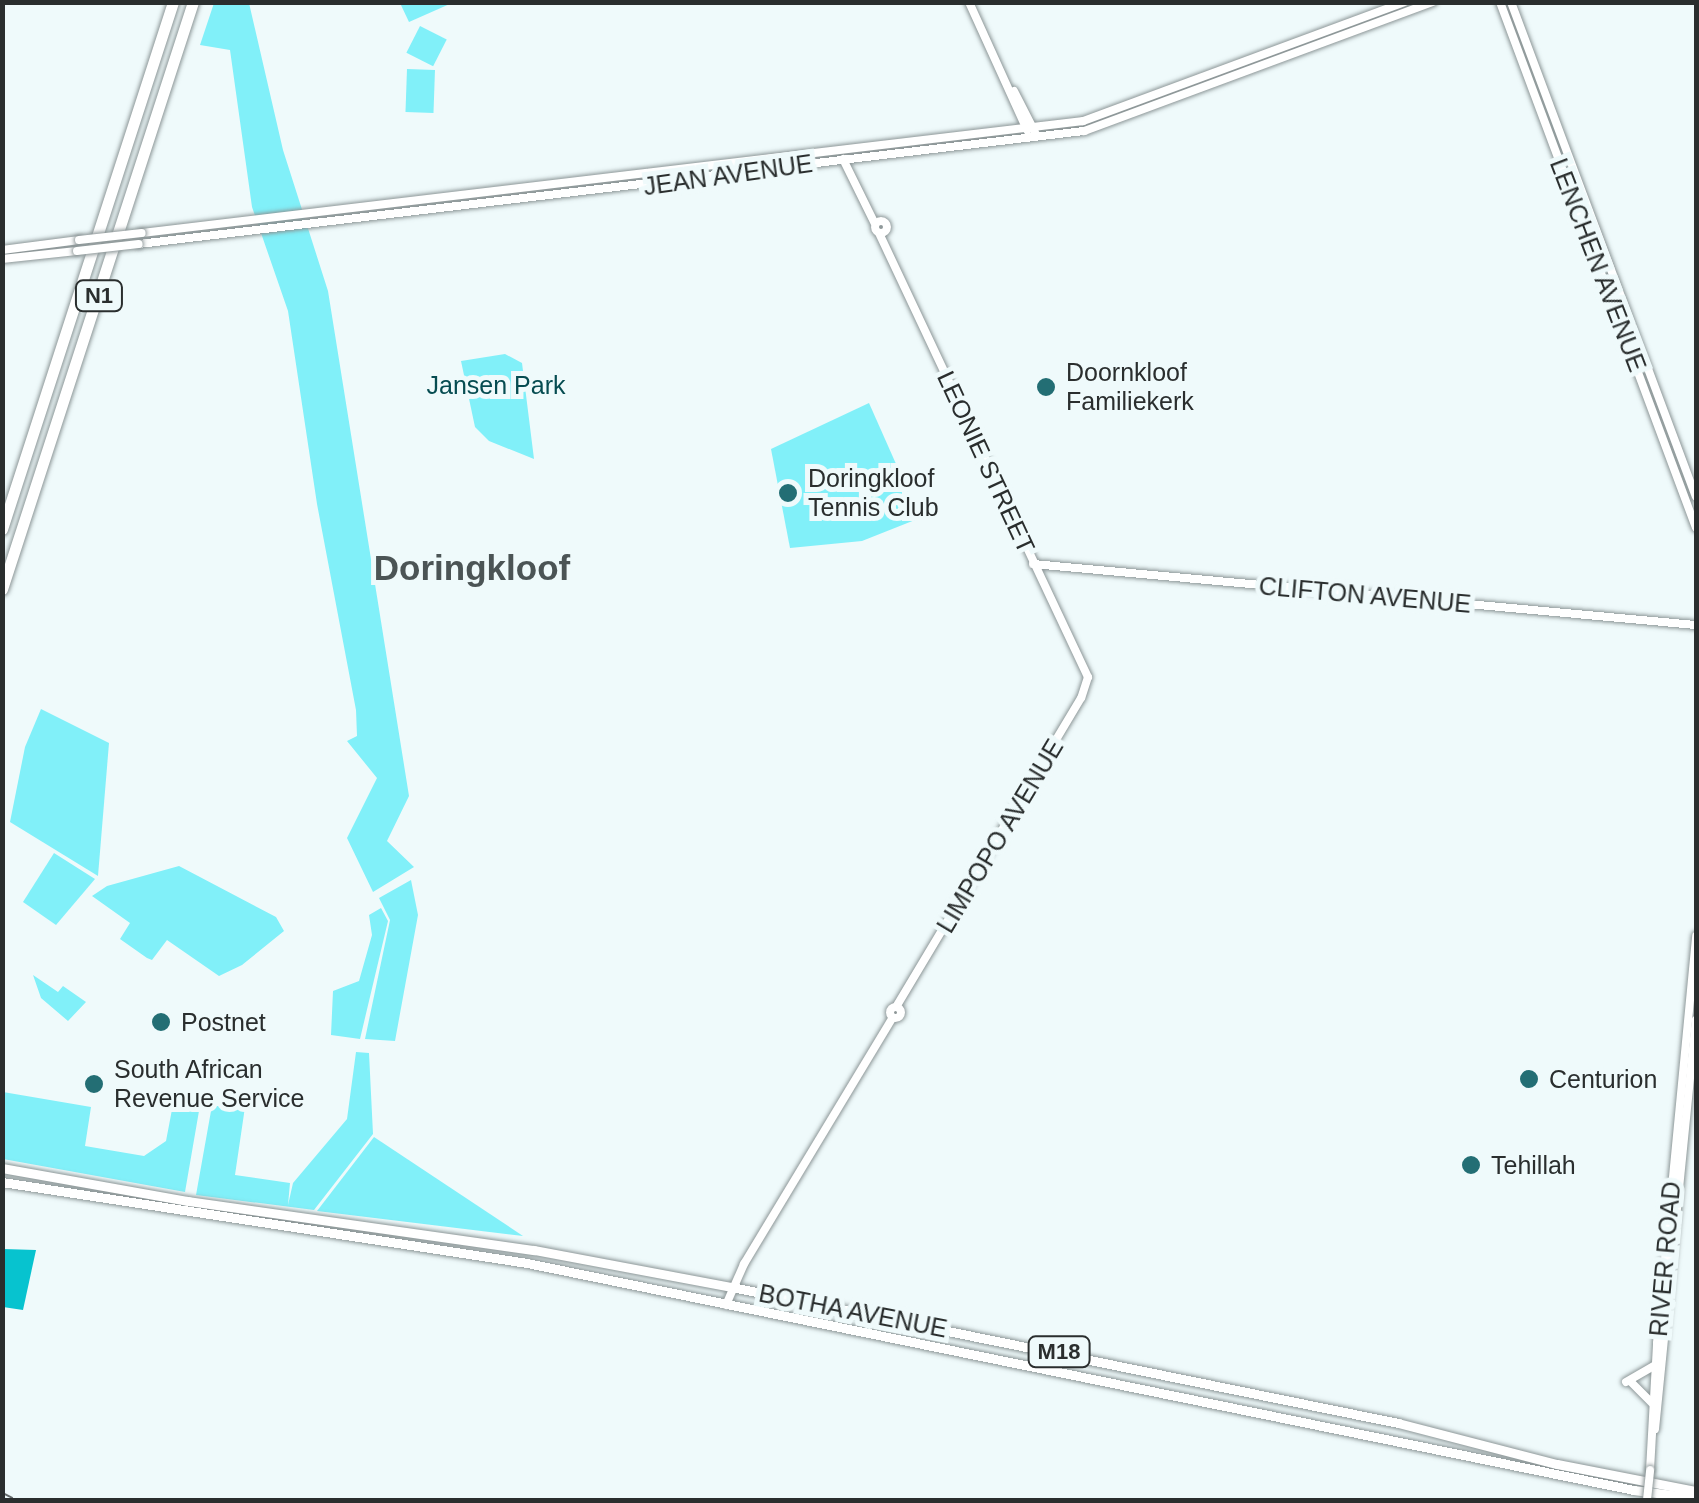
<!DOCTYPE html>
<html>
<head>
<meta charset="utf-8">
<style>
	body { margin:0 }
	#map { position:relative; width:1699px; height:1503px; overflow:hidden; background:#effafb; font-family:Helvetica,sans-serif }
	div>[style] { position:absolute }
	.green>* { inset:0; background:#81f0f9; transform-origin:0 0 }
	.water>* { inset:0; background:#07c3cf }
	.roads { filter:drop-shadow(0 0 2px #8c9697) drop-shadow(0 0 2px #8c9697) }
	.secondary>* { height:8px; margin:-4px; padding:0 4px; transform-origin:4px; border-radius:4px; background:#fff }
	.secondary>.ring { margin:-4px; padding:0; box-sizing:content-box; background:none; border:8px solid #fff; border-radius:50% }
	.primary>* { height:9px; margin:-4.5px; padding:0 4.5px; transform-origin:4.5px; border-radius:4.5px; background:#fff }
	.highway>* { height:11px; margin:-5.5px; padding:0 5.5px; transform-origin:5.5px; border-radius:5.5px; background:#fff }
	.rail>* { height:6px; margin-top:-3px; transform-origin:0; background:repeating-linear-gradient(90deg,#effafb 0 8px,#63696a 0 16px); box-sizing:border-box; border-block:2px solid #63696a }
	.bridges { filter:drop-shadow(0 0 2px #8c9697) drop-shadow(0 0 2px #8c9697) }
	.secondary-bridge>* { height:8px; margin:-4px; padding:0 4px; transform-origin:4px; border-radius:4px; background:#fff }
	.dots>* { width:28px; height:28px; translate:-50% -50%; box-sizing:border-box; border:5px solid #effafb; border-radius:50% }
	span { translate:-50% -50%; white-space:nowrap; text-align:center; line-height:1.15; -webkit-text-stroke:10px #effafb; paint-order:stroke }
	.shield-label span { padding:2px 8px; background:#effafb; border:2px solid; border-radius:8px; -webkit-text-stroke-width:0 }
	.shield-label { font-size:22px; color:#2a2e2e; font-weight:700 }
	.street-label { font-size:25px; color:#2a2e2e }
	.poi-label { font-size:25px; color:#2a2e2e }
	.left { translate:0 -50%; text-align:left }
	.park-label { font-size:25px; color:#064c51 }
	.district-label { font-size:35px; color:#4b5455; font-weight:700 }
	.frame { position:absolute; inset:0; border:5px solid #2a2e2e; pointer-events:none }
</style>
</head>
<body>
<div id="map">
	<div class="green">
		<div style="clip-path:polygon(214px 3px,249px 3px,283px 150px,328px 291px,409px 796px,387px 841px,414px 867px,373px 892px,347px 838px,377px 778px,347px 741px,357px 736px,356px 710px,317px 504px,288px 311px,252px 207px,230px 50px,200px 45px)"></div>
		<div style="clip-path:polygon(400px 3px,452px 3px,409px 22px)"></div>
		<div style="left:420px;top:26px;width:30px;height:30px;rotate:27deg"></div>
		<div style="left:407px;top:69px;width:28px;height:43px;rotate:2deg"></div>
		<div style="clip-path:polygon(505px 354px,522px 363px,534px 459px,489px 441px,475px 427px,461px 361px)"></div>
		<div style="clip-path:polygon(869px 403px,920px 518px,862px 541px,790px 548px,771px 449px)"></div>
		<div style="clip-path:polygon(41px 709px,109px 743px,98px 876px,10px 822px,25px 747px)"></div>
		<div style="clip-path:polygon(54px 853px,95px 879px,56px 925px,23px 902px)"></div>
		<div style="clip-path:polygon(179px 866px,276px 917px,284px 931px,242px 965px,219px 976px,167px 940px,152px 960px,147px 958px,120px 939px,130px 923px,92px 896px,107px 886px)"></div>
		<div style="clip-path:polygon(411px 880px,418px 915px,395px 1041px,365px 1039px,390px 920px,379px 898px)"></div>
		<div style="clip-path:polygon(381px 908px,388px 921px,360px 1039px,331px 1035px,333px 991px,359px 981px,372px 935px,369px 915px)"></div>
		<div style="clip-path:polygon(33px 975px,58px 992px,63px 986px,86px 1002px,68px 1021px,41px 998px)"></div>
		<div style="clip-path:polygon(356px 1052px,369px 1053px,373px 1134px,314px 1210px,196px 1195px,211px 1111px,216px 1106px,245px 1107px,235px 1175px,290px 1183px,288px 1205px,293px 1183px,347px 1119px)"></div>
		<div style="clip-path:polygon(3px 1092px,91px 1107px,85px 1146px,144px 1156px,166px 1141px,174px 1099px,193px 1104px,199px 1111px,185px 1192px,3px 1159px)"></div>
		<div style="clip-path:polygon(374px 1137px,523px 1236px,317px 1211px)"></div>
	</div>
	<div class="water">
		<div style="clip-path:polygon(3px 1249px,36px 1250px,23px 1310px,3px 1307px)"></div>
	</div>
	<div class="roads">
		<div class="secondary">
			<div style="left:969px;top:2px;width:141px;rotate:65.6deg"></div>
			<div style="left:1500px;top:2px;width:561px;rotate:69.56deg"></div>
			<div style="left:1511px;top:2px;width:528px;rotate:69.51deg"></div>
			<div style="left:1014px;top:91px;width:46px;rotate:62.9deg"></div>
			<div style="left:843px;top:159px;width:72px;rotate:63.8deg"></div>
			<div class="ring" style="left:875px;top:221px;width:4px;height:4px"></div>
			<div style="left:142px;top:233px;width:948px;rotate:-6.79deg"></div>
			<div style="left:1083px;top:121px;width:342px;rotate:-20.3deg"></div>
			<div style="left:879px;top:233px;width:491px;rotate:64.8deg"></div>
			<div style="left:1088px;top:677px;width:22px;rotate:108deg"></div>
			<div style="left:1081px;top:698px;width:360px;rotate:120.9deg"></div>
			<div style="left:139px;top:244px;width:952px;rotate:-6.82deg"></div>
			<div style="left:1084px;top:131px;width:372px;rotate:-20.3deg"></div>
			<div style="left:2px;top:250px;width:78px;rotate:-7.4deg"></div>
			<div style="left:2px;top:259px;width:75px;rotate:-6.1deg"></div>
			<div style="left:1033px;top:564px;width:666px;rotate:5.26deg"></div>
			<div class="ring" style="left:889.5px;top:1006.5px;width:3px;height:3px"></div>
			<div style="left:726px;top:1305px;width:45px;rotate:-66.3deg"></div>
			<div style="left:744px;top:1264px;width:288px;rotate:-58.9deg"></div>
			<div style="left:1626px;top:1382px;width:34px;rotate:-30deg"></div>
			<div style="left:1631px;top:1382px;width:30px;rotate:45deg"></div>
			<div style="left:1655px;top:1429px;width:411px;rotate:-84.3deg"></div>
			<div style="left:1650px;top:1470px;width:127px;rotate:-86.8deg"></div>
			<div style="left:1657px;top:1343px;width:409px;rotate:-84.5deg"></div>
		</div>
		<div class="primary">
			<div style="left:2px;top:1168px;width:189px;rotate:10.1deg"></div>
			<div style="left:188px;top:1201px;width:349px;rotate:8.1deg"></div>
			<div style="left:534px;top:1250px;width:201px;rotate:10.6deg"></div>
			<div style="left:732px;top:1287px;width:680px;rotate:11.54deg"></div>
			<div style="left:1398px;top:1423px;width:164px;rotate:14.5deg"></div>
			<div style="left:1557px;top:1464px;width:142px;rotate:11deg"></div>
			<div style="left:2px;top:1182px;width:531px;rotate:8.77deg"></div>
			<div style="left:527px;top:1263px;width:1130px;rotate:11.59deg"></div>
			<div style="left:1634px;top:1490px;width:63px;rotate:7.4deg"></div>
		</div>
		<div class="highway">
			<div style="left:2px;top:529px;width:554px;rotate:-72.02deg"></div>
			<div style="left:2px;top:589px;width:617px;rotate:-71.98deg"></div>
		</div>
	</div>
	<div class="rail">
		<div style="left:2px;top:1495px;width:11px;rotate:27deg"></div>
	</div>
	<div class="bridges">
		<div class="secondary-bridge">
			<div style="left:79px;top:240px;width:63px;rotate:-6.3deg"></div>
			<div style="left:77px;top:251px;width:62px;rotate:-6.4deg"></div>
			<div style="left:1647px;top:1500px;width:30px;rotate:-84deg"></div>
		</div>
	</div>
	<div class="dots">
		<div style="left:1046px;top:387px;background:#236e74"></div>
		<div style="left:788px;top:493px;background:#236e74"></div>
		<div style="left:161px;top:1022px;background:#236e74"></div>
		<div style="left:1529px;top:1079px;background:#236e74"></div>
		<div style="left:94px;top:1084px;background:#236e74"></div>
		<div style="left:1471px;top:1165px;background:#236e74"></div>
	</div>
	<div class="shield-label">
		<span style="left:99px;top:296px">N1</span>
		<span style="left:1059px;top:1352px">M18</span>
	</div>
	<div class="street-label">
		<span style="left:728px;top:175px;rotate:-8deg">JEAN AVENUE</span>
		<span style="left:1598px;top:265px;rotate:69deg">LENCHEN AVENUE</span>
		<span style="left:986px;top:462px;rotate:65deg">LEONIE STREET</span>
		<span style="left:1365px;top:595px;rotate:5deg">CLIFTON AVENUE</span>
		<span style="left:1000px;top:836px;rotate:-59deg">LIMPOPO AVENUE</span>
		<span style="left:1665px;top:1259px;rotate:-85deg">RIVER ROAD</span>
		<span style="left:853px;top:1311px;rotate:11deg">BOTHA AVENUE</span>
	</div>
	<div class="poi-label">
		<span class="left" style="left:1066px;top:387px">Doornkloof<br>Familiekerk</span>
		<span class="left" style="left:808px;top:493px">Doringkloof<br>Tennis Club</span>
		<span class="left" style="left:181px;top:1022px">Postnet</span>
		<span class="left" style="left:114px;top:1084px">South African<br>Revenue Service</span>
		<span class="left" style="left:1549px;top:1079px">Centurion</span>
		<span class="left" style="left:1491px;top:1165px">Tehillah</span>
	</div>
	<div class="park-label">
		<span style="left:496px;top:385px">Jansen Park</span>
	</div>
	<div class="district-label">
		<span style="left:472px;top:568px">Doringkloof</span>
	</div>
	<div class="frame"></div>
</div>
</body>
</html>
